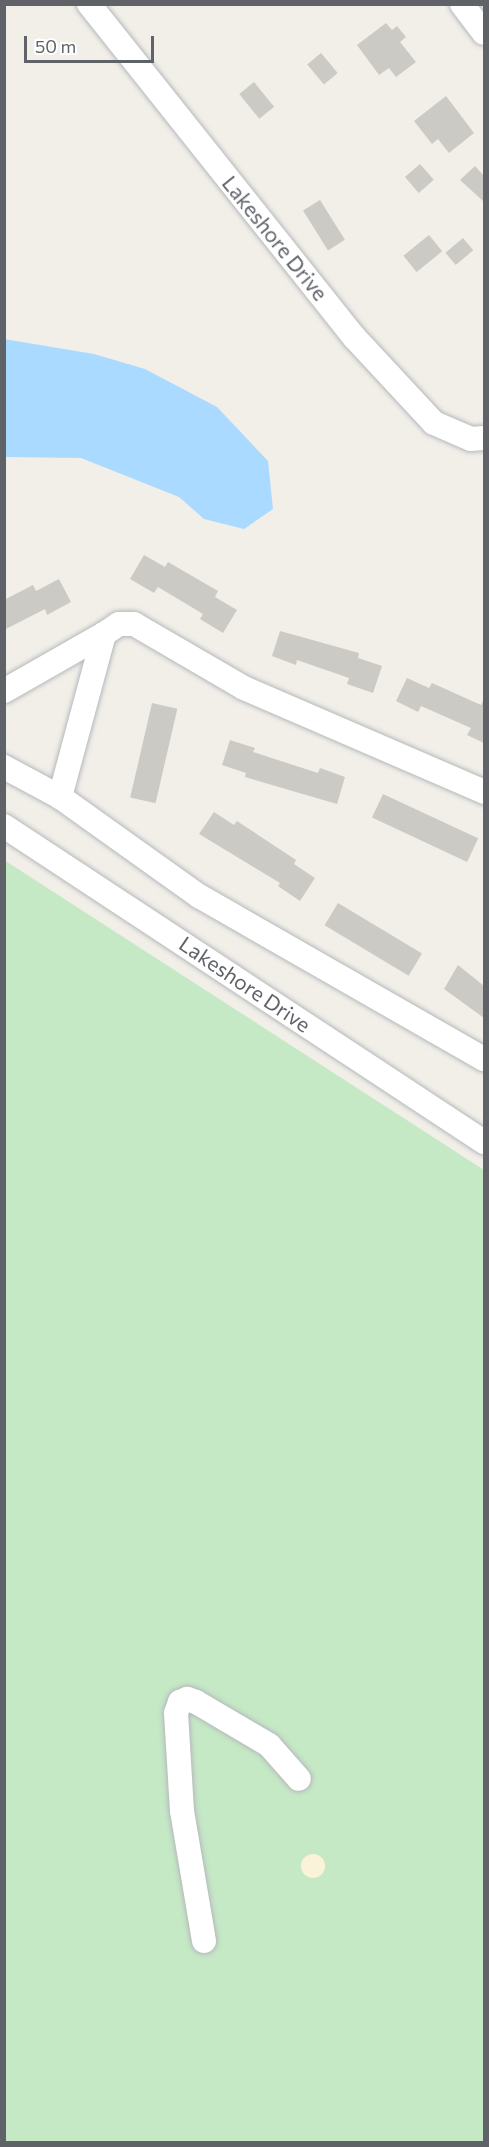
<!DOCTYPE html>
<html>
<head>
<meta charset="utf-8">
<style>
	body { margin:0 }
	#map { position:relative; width:489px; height:2147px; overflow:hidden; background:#f1efe8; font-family:Commissioner,sans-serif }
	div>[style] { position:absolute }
	.green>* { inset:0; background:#c5e8c5 }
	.sand>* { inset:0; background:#fbf3d9 }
	.round { border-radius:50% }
	.water>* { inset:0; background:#aadaff }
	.building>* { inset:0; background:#cccac5; transform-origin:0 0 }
	.roads { filter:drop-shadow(0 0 2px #b5b8bc) drop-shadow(0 0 2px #b5b8bc) }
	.minor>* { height:24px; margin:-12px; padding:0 12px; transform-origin:12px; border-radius:12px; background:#fff }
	span { translate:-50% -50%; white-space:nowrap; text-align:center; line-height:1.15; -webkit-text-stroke:5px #fff; paint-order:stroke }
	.street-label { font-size:21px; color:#5f6368 }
	.frame { position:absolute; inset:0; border:6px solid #5f6368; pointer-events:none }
	.scale { position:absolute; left:24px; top:36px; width:130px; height:27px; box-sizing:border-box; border:3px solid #5f6368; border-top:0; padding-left:8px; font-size:18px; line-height:21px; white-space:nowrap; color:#5f6368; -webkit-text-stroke:4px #fff; paint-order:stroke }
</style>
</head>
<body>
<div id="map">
	<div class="green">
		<div style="clip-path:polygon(4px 860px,484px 1170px,484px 2142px,5px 2142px)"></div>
	</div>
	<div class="sand">
		<div class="round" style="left:301px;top:1854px;width:24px;height:24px"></div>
	</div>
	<div class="water">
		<div style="clip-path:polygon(4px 339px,94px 354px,145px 369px,217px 407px,268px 461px,273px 509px,244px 529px,204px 519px,179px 497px,81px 458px,5px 457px)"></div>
	</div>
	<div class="building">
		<div style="clip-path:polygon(386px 23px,392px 30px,397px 26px,406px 37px,400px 42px,416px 62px,396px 77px,389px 68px,379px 75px,357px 45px)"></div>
		<div style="left:321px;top:53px;width:26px;height:18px;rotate:50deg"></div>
		<div style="left:254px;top:82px;width:32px;height:19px;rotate:51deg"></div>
		<div style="clip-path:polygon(446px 96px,474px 133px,449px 153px,438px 139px,432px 144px,414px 121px)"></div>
		<div style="left:420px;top:164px;width:21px;height:20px;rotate:49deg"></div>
		<div style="clip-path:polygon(475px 166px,484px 176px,484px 202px,460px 180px)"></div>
		<div style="left:320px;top:200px;width:47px;height:20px;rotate:58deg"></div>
		<div style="left:429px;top:235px;width:21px;height:33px;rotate:51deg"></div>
		<div style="left:463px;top:238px;width:16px;height:23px;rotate:50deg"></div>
		<div style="clip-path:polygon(144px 555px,165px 567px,168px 562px,218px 591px,215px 597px,237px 610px,223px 633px,200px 619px,203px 614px,158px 587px,154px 593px,130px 579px)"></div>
		<div style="clip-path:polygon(59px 579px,71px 602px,47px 615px,45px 609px,4px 630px,4px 600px,33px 585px,36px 591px)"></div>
		<div style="clip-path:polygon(280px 631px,359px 653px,358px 658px,382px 666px,373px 693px,347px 684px,349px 678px,297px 660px,296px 665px,272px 656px)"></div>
		<div style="clip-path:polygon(407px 678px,429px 688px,432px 683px,481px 705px,484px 699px,484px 743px,467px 735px,471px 728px,421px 706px,418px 712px,396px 701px)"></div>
		<div style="left:152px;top:703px;width:26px;height:97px;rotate:13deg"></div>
		<div style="clip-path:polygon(230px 740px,255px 748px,253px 752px,318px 773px,320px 768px,345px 777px,337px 804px,245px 777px,246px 773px,222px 765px)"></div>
		<div style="left:383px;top:794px;width:105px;height:26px;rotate:25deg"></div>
		<div style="clip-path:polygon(214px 812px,234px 825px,237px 821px,296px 860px,294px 864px,315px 878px,300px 901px,278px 886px,280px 883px,199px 834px)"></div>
		<div style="left:338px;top:903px;width:98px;height:26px;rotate:31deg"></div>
		<div style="clip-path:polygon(458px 965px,484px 986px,484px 1018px,444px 989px)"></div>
	</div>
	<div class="roads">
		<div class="minor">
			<div style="left:89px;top:4px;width:426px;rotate:51.5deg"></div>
			<div style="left:354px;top:337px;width:117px;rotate:47.1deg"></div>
			<div style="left:434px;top:423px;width:40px;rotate:23.4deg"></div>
			<div style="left:471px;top:439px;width:13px;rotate:-4deg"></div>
			<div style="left:462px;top:4px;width:36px;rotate:53deg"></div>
			<div style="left:104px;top:634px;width:18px;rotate:-34deg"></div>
			<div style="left:119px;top:624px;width:15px"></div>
			<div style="left:134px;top:624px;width:127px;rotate:30.2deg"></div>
			<div style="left:244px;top:688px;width:262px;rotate:23.4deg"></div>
			<div style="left:4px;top:691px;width:115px;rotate:-29.7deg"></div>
			<div style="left:104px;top:634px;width:169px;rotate:105.1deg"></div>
			<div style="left:60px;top:797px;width:64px;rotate:-151.8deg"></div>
			<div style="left:60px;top:797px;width:171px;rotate:35.5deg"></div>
			<div style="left:199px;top:896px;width:328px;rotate:29.8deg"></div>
			<div style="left:4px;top:826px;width:575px;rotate:33.36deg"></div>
			<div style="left:204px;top:1941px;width:132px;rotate:-99.6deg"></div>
			<div style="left:182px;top:1811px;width:98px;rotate:-93.5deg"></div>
			<div style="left:176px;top:1713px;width:12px;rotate:-70deg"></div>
			<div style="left:180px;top:1702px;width:8px;rotate:-23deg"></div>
			<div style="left:187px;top:1699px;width:9px;rotate:18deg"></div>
			<div style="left:196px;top:1702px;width:85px;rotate:30.5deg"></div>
			<div style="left:269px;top:1745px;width:45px;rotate:48.6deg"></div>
		</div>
	</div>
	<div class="street-label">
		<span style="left:275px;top:238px;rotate:51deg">Lakeshore Drive</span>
		<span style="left:245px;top:984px;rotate:34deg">Lakeshore Drive</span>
	</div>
	<div class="frame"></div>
	<div class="scale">50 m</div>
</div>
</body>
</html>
